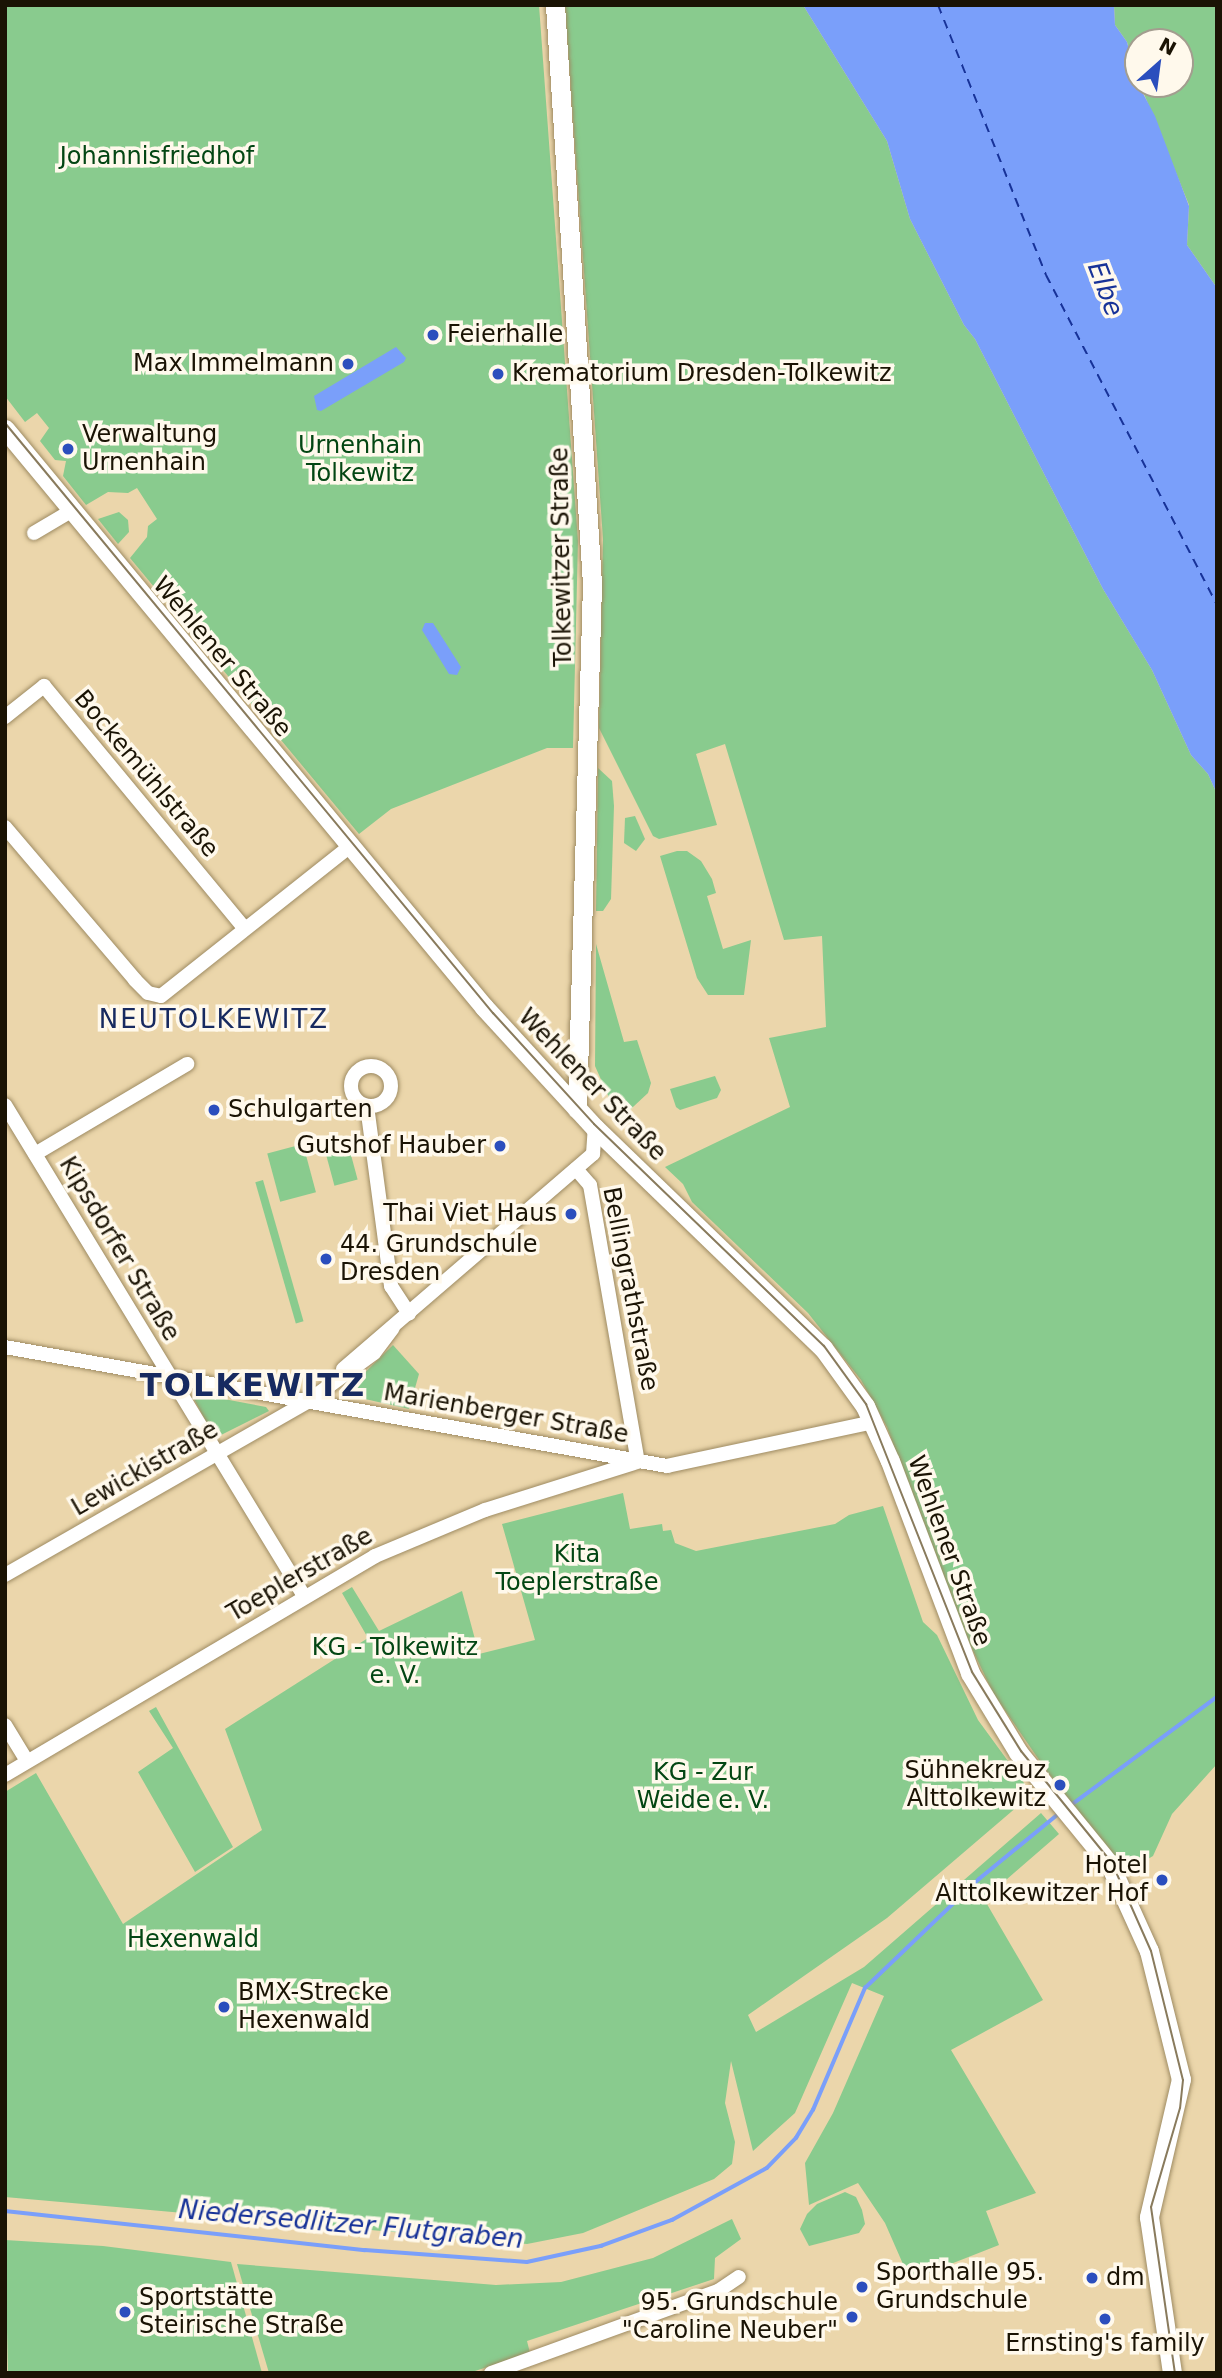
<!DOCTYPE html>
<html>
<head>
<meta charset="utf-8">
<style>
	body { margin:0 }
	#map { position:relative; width:1222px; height:2378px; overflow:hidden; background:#ebd6ab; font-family:"DejaVu Sans",sans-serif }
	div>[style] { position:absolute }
	.green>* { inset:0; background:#89cb8e; transform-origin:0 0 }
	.water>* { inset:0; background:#7a9ffa }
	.stream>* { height:3.5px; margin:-1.75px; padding:0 1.75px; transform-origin:1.75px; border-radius:1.75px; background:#7a9ffa }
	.ferry>* { height:2px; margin-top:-1px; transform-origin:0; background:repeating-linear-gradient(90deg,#173298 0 9px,transparent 0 16px) }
	.roads { filter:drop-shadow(0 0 2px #9e8b62) drop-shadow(0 0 2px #9e8b62) }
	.minor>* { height:14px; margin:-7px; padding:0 7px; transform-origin:7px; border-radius:7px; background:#fff }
	.minor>.ring { margin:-7px; padding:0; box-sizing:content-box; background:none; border:14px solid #fff; border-radius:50% }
	.secondary>* { height:19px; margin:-9.5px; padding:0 9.5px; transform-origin:9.5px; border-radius:9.5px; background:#fff }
	.tram>* { height:2px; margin:-1px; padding:0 1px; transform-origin:1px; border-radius:1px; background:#897b5d }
	.dots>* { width:19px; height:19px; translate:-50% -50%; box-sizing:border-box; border:4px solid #fff9ec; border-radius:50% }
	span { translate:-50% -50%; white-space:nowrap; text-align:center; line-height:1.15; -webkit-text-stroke:7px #fff9ec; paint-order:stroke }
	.park-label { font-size:24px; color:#034613 }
	.poi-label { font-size:24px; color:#1a1304 }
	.left { translate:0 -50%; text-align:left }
	.right { translate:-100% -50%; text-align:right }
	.street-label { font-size:24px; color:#1a1304 }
	.water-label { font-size:26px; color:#173298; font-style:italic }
	.neighbourhood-label { font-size:26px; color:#172a60; letter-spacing:2px }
	.district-label { font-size:32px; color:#172a60; font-weight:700; letter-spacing:2px }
	.frame { position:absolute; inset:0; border:7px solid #1a1304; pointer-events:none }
	.north { position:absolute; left:1124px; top:28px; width:70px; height:70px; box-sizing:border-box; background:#fff9ec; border:2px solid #a39d8f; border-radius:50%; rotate:28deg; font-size:19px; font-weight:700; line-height:28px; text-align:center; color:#1a1304 }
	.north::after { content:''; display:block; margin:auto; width:24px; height:32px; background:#2b4ebd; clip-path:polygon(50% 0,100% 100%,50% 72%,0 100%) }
</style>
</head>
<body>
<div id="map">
	<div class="green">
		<div style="clip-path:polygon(5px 5px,539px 5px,578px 541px,573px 748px,547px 748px,391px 809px,359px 834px,130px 558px,147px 537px,148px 526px,157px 519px,137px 488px,128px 493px,108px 492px,86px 505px,63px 476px,66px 461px,55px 460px,40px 441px,49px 428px,37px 413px,25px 422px,5px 396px)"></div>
		<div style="clip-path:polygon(565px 5px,803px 5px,887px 141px,910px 219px,964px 325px,975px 339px,1103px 589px,1152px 670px,1191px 755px,1208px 774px,1217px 794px,1217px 1764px,1172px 1814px,1153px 1856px,1126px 1872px,1046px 1770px,993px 1693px,952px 1606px,887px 1427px,861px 1380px,808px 1313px,692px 1202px,683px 1184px,665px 1167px,790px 1107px,769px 1038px,826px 1027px,822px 936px,784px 940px,725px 744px,696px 754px,717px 825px,659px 839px,653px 836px,599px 728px,603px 539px)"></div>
		<div style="clip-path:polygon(1114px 5px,1217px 5px,1217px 288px,1187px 245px,1189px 205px,1140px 84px,1180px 84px,1180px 42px,1138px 42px,1138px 78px,1127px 42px,1115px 25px)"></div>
		<div style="clip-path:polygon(119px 512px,128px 520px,129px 532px,118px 544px,98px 519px)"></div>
		<div style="clip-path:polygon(598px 768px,612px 781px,614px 806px,611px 899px,603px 911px,596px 911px)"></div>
		<div style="clip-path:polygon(635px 816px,645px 839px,636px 851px,624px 843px,625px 818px)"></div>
		<div style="clip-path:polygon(677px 851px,687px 851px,701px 861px,712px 879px,716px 893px,707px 896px,723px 949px,751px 940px,744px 995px,708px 995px,697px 978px,660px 856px)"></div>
		<div style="clip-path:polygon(596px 944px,624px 1042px,637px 1040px,651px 1083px,648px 1093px,619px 1120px,595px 1066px)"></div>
		<div style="clip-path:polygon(715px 1076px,721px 1090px,717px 1098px,680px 1110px,676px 1107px,670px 1089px)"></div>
		<div style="left:347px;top:1140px;width:41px;height:24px;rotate:75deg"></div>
		<div style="left:303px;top:1144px;width:50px;height:37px;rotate:75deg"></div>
		<div style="left:263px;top:1180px;width:147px;height:8px;rotate:74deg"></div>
		<div style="clip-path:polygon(393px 1345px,419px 1374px,409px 1409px,343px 1394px)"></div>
		<div style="clip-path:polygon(197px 1394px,266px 1407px,269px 1411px,219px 1436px,211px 1431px,194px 1399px)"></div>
		<div style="clip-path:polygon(623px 1493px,630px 1529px,662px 1524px,663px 1531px,671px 1530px,675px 1543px,696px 1551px,835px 1524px,849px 1515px,883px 1506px,923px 1622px,937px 1635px,978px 1720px,1032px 1794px,887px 1918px,748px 2015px,756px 2032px,864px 1967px,1041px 1813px,1059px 1834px,984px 1899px,1043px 2000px,951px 2050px,1036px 2193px,986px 2211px,999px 2245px,910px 2280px,885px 2223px,858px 2183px,809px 2205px,805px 2163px,833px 2113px,884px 1996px,852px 1983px,795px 2113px,753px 2151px,731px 2061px,725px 2103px,735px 2142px,732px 2164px,714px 2179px,583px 2233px,527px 2244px,5px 2197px,5px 1792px,36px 1773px,123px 1924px,262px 1830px,225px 1729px,368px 1638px,342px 1593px,352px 1587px,379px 1631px,462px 1591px,479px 1654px,535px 1640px,502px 1524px)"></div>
		<div style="clip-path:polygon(156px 1707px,233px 1847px,195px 1872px,138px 1772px,173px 1748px,149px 1711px)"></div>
		<div style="clip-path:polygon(845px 2192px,856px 2197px,862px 2210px,865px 2224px,859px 2233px,809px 2246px,800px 2229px,807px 2214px,817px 2204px)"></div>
		<div style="clip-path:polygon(732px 2219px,741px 2239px,715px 2258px,714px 2279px,527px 2341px,530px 2353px,469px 2373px,269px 2373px,237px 2264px,496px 2285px,561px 2282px,653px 2258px)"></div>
		<div style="clip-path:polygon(5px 2240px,103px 2246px,231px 2262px,262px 2373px,8px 2373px)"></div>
	</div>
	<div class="water">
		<div style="clip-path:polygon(803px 5px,1114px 5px,1115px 25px,1127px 42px,1138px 84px,1155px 116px,1189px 206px,1187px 245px,1217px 288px,1217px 794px,1208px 774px,1191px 755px,1152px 670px,1103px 589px,975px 339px,964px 325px,910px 219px,887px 141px)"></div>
		<div style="clip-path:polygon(396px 347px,406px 358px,404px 362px,321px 411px,317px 410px,314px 396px)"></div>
		<div style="clip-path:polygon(425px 623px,433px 623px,461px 667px,457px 675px,449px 674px,422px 630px)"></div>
	</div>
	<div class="stream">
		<div style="left:1070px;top:1806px;width:183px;rotate:-36.6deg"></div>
		<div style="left:5px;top:2211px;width:362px;rotate:6.2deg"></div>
		<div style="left:365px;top:2250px;width:162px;rotate:4.2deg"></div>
		<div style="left:527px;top:2262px;width:76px;rotate:-12.2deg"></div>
		<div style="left:601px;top:2246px;width:76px;rotate:-20.1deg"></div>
		<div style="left:672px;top:2220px;width:108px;rotate:-28.7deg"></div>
		<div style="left:767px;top:2168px;width:42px;rotate:-46deg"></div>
		<div style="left:796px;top:2138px;width:33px;rotate:-59deg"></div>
		<div style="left:813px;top:2110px;width:133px;rotate:-66.9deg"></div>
		<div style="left:865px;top:1988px;width:158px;rotate:-43.7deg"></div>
		<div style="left:979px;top:1879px;width:106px;rotate:-39.3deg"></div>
	</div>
	<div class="ferry">
		<div style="left:938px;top:5px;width:291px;rotate:68.2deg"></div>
		<div style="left:1046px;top:275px;width:372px;rotate:62.6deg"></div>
	</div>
	<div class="roads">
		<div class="minor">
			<div style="left:34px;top:533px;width:43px;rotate:-30.7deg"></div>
			<div style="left:5px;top:717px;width:50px;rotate:-38.5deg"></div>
			<div style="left:44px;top:686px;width:315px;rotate:50.4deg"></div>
			<div style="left:5px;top:827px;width:201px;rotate:49.6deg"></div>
			<div style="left:135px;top:980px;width:18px;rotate:45deg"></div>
			<div style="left:148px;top:993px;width:13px;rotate:13deg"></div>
			<div style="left:161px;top:996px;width:240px;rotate:-38.4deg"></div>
			<div class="ring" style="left:351px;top:1066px;width:26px;height:26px"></div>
			<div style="left:5px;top:1105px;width:575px;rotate:58.66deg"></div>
			<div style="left:367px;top:1106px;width:182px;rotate:82.4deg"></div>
			<div style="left:391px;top:1286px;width:33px;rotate:57deg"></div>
			<div style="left:35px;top:1154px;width:177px;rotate:-30.6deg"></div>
			<div style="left:576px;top:1169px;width:21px;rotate:49deg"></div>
			<div style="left:590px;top:1185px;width:281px;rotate:80.2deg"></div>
			<div style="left:5px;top:1347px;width:673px;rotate:10.19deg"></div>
			<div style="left:667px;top:1466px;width:212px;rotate:-12deg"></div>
			<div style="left:343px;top:1369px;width:330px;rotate:-40.7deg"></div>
			<div style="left:593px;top:1154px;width:26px;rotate:-86deg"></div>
			<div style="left:5px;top:1575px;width:348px;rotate:-29.8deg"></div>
			<div style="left:307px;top:1402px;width:83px;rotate:-36.2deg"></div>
			<div style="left:374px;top:1353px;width:31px;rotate:-53deg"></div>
			<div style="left:5px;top:1725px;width:42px;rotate:58.6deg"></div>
			<div style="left:5px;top:1775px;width:430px;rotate:-30.6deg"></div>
			<div style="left:375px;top:1556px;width:119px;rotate:-22.7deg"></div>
			<div style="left:485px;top:1510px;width:156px;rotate:-17.5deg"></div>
			<div style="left:491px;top:2373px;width:241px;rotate:-19.9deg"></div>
			<div style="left:718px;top:2291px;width:25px;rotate:-34deg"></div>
		</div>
		<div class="secondary">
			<div style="left:555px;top:5px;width:580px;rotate:86.34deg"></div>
			<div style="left:592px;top:584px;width:525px;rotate:91.64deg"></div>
			<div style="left:5px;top:429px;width:751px;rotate:50.35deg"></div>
			<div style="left:484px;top:1007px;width:164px;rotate:47.5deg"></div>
			<div style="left:595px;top:1128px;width:317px;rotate:44deg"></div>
			<div style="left:823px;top:1348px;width:72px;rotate:54.1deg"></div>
			<div style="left:865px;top:1406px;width:60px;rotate:65.6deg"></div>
			<div style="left:890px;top:1461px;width:227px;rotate:69.3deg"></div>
			<div style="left:970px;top:1673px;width:92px;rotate:58.7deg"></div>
			<div style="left:1018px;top:1752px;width:146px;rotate:50.8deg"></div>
			<div style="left:1110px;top:1865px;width:94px;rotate:65.6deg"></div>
			<div style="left:1149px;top:1951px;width:132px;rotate:76deg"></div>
			<div style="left:1181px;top:2079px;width:142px;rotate:103.1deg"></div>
			<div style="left:1149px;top:2217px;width:158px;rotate:81.6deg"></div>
		</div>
	</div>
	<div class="tram">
		<div style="left:5px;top:423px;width:766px;rotate:50.41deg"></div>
		<div style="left:493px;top:1013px;width:150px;rotate:47.7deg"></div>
		<div style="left:594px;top:1124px;width:320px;rotate:44deg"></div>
		<div style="left:824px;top:1346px;width:72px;rotate:54.1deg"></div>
		<div style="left:866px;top:1404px;width:288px;rotate:68.4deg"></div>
		<div style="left:972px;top:1672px;width:93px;rotate:58.2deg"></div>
		<div style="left:1021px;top:1751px;width:144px;rotate:50.9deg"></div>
		<div style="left:1112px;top:1863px;width:96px;rotate:66.1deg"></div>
		<div style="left:1151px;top:1951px;width:133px;rotate:76.1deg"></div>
		<div style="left:1183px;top:2080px;width:28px;rotate:96deg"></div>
		<div style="left:1180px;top:2108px;width:103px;rotate:106.3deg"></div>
		<div style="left:1151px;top:2207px;width:168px;rotate:81.8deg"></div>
	</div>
	<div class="dots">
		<div style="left:433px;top:335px;background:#2b4ebd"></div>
		<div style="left:348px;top:364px;background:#2b4ebd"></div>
		<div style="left:498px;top:374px;background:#2b4ebd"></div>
		<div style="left:68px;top:449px;background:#2b4ebd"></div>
		<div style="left:214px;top:1110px;background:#2b4ebd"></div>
		<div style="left:500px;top:1146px;background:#2b4ebd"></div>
		<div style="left:571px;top:1214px;background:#2b4ebd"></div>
		<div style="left:326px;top:1259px;background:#2b4ebd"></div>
		<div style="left:1060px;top:1785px;background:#2b4ebd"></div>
		<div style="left:1162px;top:1880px;background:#2b4ebd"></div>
		<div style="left:224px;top:2007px;background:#2b4ebd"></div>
		<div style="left:1092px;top:2278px;background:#2b4ebd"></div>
		<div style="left:862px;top:2287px;background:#2b4ebd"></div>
		<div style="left:125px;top:2312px;background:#2b4ebd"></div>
		<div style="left:852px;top:2317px;background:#2b4ebd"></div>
		<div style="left:1105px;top:2319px;background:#2b4ebd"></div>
	</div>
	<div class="park-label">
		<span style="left:157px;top:157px">Johannisfriedhof</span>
		<span style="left:360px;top:460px">Urnenhain<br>Tolkewitz</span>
		<span style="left:577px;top:1569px">Kita<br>Toeplerstraße</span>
		<span style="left:395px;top:1662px">KG - Tolkewitz<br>e. V.</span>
		<span style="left:703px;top:1787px">KG - Zur<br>Weide e. V.</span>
		<span style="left:193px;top:1940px">Hexenwald</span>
	</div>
	<div class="poi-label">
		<span class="left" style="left:447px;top:335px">Feierhalle</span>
		<span class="right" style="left:334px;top:364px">Max Immelmann</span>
		<span class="left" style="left:512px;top:374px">Krematorium Dresden-Tolkewitz</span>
		<span class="left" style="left:82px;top:449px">Verwaltung<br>Urnenhain</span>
		<span class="left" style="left:228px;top:1110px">Schulgarten</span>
		<span class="right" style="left:486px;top:1146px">Gutshof Hauber</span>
		<span class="right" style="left:557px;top:1214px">Thai Viet Haus</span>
		<span class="left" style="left:340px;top:1259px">44. Grundschule<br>Dresden</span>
		<span class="right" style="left:1046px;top:1785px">Sühnekreuz<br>Alttolkewitz</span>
		<span class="right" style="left:1148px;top:1880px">Hotel<br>Alttolkewitzer Hof</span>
		<span class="left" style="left:238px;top:2007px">BMX-Strecke<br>Hexenwald</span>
		<span class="left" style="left:876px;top:2287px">Sporthalle 95.<br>Grundschule</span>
		<span class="left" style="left:1106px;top:2278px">dm</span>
		<span class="left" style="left:139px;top:2312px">Sportstätte<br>Steirische Straße</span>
		<span class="right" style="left:838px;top:2317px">95. Grundschule<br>"Caroline Neuber"</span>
		<span style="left:1105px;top:2344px">Ernsting's family</span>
	</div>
	<div class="street-label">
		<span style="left:562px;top:557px;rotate:-91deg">Tolkewitzer Straße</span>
		<span style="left:222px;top:657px;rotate:50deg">Wehlener Straße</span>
		<span style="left:146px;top:774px;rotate:50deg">Bockemühlstraße</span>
		<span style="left:592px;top:1085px;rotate:46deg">Wehlener Straße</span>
		<span style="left:119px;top:1249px;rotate:59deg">Kipsdorfer Straße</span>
		<span style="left:630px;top:1289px;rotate:79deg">Bellingrathstraße</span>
		<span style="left:506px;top:1414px;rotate:10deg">Marienberger Straße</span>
		<span style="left:145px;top:1469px;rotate:-30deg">Lewickistraße</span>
		<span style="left:949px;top:1551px;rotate:70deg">Wehlener Straße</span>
		<span style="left:300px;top:1575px;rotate:-30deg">Toeplerstraße</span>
	</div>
	<div class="water-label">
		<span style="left:1105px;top:289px;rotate:69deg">Elbe</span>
		<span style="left:351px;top:2225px;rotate:5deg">Niedersedlitzer Flutgraben</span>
	</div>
	<div class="neighbourhood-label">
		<span style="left:214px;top:1020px">NEUTOLKEWITZ</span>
	</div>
	<div class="district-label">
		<span style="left:253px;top:1385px">TOLKEWITZ</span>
	</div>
	<div class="frame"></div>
	<div class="north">N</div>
</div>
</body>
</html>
